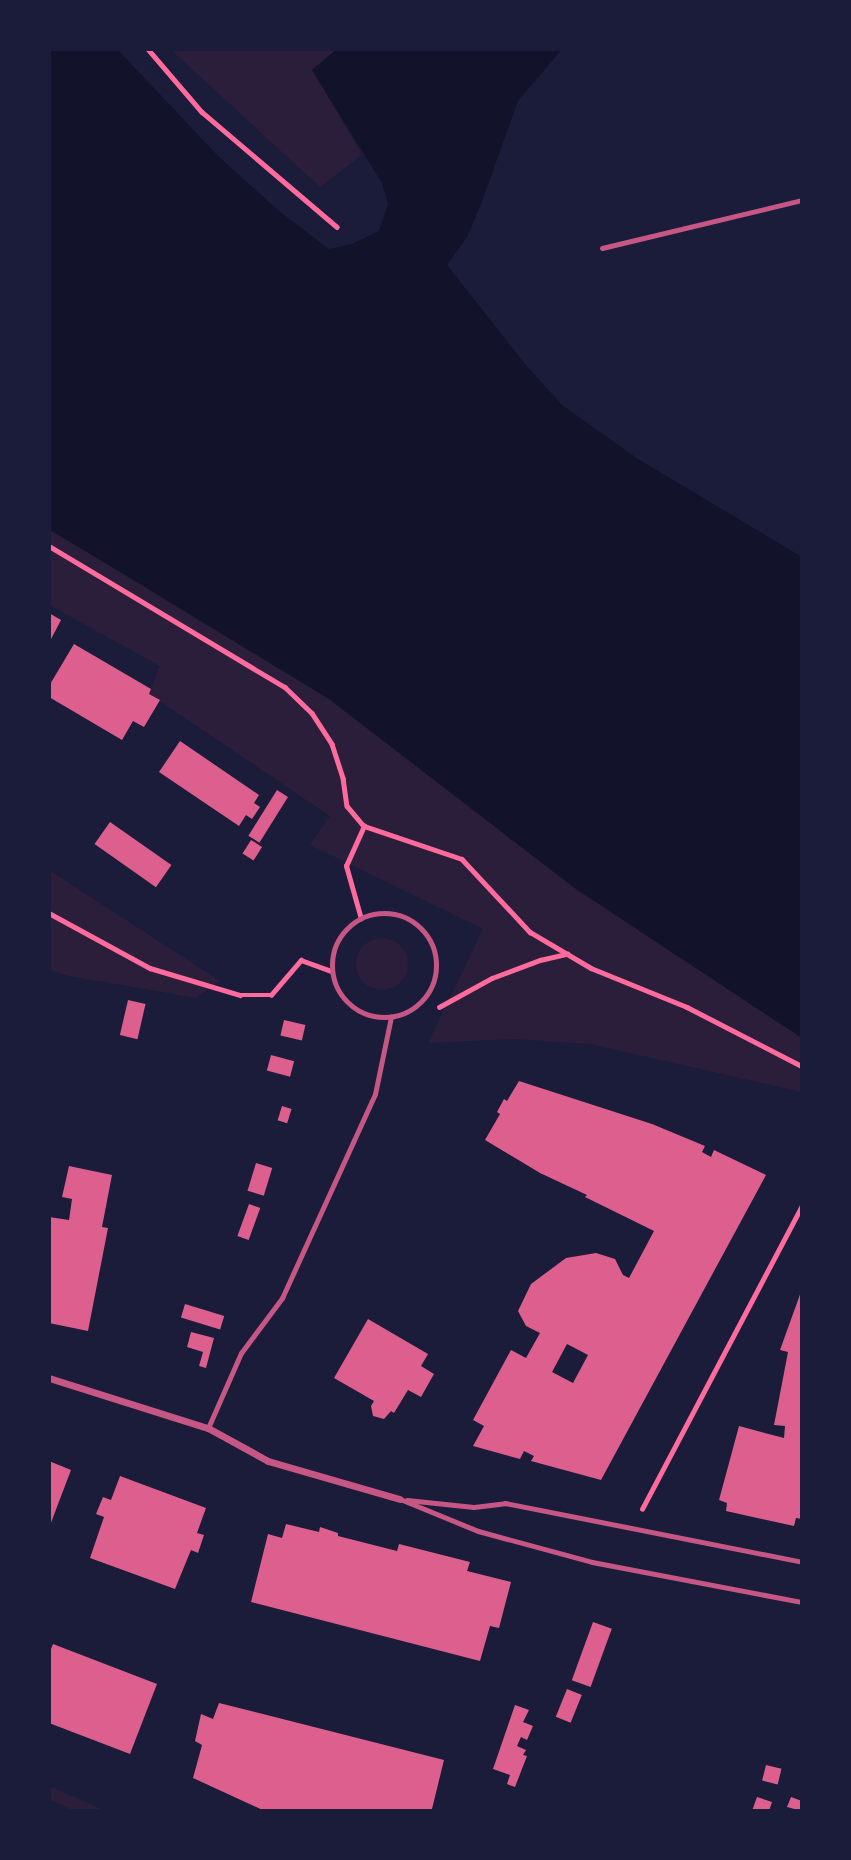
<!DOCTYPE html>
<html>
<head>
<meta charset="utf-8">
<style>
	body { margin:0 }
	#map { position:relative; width:851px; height:1860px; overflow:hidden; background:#1b1b3a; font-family:Ubuntu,sans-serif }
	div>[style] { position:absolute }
	.green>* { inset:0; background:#2a1e3b }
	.round { border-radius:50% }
	.water>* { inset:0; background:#12122b }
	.building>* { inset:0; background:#dd5f8e; transform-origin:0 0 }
	.path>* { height:4.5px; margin:-2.25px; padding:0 2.25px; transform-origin:2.25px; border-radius:2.25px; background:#ff6b9d }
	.service>* { height:5px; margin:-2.5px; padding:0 2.5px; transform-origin:2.5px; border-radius:2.5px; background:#c65784 }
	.service>.ring { margin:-2.5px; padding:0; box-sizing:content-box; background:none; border:5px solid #c65784; border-radius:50% }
	.minor>* { height:7px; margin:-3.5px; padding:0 3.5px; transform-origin:3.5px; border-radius:3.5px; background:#c65784 }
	span { translate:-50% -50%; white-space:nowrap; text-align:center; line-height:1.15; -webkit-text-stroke:7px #1b1b3a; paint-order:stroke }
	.frame { position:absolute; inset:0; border:51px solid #1b1b3a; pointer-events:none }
</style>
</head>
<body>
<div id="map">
	<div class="green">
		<div style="clip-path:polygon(170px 49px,337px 49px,312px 70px,362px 155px,320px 187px)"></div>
		<div style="clip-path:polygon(49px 530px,182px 607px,329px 699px,576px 889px,802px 1038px,802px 1092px,590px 1044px,515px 1039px,428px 1043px,483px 929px,310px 845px,330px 816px,149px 694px,160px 666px,49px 605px)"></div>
		<div style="clip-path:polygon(49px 870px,220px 981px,196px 998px,69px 976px,49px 970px)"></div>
		<div class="round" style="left:356px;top:938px;width:52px;height:52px"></div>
		<div style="clip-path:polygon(49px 1786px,106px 1811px,74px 1811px,49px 1799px)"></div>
	</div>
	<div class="water">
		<div style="clip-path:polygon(49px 49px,117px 49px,218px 156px,279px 211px,329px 249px,352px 244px,379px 231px,388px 204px,382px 183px,312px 70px,337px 49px,562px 49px,518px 101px,481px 204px,467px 237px,447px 265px,525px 364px,562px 405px,638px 459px,802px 557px,802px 1038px,576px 889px,329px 699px,49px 529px)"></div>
	</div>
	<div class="building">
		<div style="clip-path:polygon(49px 613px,61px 620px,49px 643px)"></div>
		<div style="clip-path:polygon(74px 644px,151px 689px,149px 694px,160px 700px,144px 727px,133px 721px,122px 740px,49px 697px,49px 686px)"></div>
		<div style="clip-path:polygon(180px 741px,259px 795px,254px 803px,260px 807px,252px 819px,246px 815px,239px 826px,159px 772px)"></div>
		<div style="left:277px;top:790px;width:13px;height:54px;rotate:32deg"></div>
		<div style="left:110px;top:822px;width:75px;height:27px;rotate:35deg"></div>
		<div style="left:251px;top:840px;width:13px;height:16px;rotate:32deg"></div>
		<div style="left:128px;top:1000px;width:18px;height:36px;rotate:13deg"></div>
		<div style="left:284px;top:1020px;width:22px;height:16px;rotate:13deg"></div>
		<div style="left:271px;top:1055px;width:24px;height:16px;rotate:15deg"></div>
		<div style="clip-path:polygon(evenodd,519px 1081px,652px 1124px,705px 1146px,702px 1152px,711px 1157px,714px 1150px,766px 1175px,601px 1480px,531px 1461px,534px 1456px,524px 1451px,520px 1459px,473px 1446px,484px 1426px,473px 1420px,511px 1350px,526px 1358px,540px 1333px,526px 1326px,518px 1311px,531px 1284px,566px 1258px,596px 1253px,615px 1259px,623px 1275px,629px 1278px,654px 1231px,585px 1197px,587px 1195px,540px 1173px,485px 1140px,500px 1114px,497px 1112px,504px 1099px,507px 1101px,519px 1081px,567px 1344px,588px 1355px,573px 1383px,552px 1372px,567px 1344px)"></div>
		<div style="left:282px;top:1106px;width:10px;height:15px;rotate:17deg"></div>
		<div style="left:256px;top:1163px;width:17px;height:29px;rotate:17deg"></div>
		<div style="clip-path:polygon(69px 1166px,112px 1175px,102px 1227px,108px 1228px,88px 1331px,49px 1323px,49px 1217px,69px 1220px,72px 1199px,62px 1197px)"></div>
		<div style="left:249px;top:1204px;width:12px;height:34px;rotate:20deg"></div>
		<div style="clip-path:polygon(802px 1289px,802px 1519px,796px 1518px,794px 1526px,726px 1511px,727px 1503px,719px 1500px,739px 1426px,784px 1438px,785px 1426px,774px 1425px,788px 1352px,780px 1350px)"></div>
		<div style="left:185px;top:1304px;width:41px;height:14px;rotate:17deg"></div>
		<div style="clip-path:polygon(368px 1319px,428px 1354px,421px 1366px,434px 1374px,421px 1397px,408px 1390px,394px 1413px,391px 1411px,384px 1419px,373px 1416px,371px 1406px,374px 1401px,334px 1378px)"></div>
		<div style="clip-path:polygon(191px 1332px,214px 1338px,206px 1368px,199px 1366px,203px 1352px,187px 1347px)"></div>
		<div style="clip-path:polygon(49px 1461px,71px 1470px,49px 1528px)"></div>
		<div style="clip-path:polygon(120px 1476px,206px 1508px,197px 1533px,204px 1535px,198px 1553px,191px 1550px,175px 1589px,90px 1558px,104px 1517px,96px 1514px,103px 1497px,111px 1500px)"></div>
		<div style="clip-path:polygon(286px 1524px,319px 1532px,320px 1527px,338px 1533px,338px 1536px,397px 1551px,399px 1544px,470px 1562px,467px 1571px,511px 1582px,499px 1628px,490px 1626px,480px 1661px,251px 1602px,268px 1534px,282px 1538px)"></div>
		<div style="left:593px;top:1622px;width:20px;height:62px;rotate:20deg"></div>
		<div style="clip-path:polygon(53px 1644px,157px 1684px,130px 1754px,49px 1723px,49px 1654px)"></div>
		<div style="left:567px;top:1689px;width:16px;height:30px;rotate:22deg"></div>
		<div style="clip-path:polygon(219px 1703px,444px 1760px,432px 1809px,265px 1811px,193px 1778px,202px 1745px,195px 1741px,201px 1714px,213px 1719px)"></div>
		<div style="clip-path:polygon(515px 1705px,529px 1710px,523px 1722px,533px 1726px,527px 1740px,521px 1737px,517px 1746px,526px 1750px,523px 1755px,527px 1756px,515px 1787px,507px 1784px,510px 1775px,493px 1769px)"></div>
		<div style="left:766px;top:1765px;width:16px;height:16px;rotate:14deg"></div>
		<div style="clip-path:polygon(757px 1797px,772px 1802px,769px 1811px,752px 1811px)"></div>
		<div style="clip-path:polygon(791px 1797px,802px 1801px,802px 1811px,787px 1807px)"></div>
	</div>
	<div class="path">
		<div style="left:148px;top:49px;width:83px;rotate:49.4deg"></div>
		<div style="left:202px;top:112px;width:177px;rotate:40.4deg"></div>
		<div style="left:49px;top:546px;width:275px;rotate:30.9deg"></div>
		<div style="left:285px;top:687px;width:37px;rotate:44deg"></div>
		<div style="left:312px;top:713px;width:37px;rotate:57deg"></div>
		<div style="left:332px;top:744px;width:36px;rotate:72deg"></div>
		<div style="left:343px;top:778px;width:28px;rotate:82deg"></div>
		<div style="left:347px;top:806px;width:26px;rotate:50deg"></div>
		<div style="left:364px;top:826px;width:103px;rotate:18.6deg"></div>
		<div style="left:462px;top:859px;width:100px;rotate:47deg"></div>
		<div style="left:530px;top:932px;width:71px;rotate:30.5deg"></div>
		<div style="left:591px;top:968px;width:104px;rotate:22.1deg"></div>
		<div style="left:687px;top:1007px;width:129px;rotate:27.2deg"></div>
		<div style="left:49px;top:913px;width:115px;rotate:28.6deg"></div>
		<div style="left:150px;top:968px;width:94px;rotate:16.7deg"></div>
		<div style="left:240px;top:995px;width:31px"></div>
		<div style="left:271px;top:995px;width:46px;rotate:-49.4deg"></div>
		<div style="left:301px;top:960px;width:33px;rotate:20deg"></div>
		<div style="left:361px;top:919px;width:55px;rotate:-105.8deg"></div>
		<div style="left:346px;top:866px;width:44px;rotate:-65.8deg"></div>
		<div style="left:439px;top:1007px;width:60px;rotate:-28.7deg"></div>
		<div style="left:492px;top:978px;width:51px;rotate:-20.6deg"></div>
		<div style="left:540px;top:960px;width:28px;rotate:-13deg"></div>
		<div style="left:642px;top:1509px;width:344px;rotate:-62.2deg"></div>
	</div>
	<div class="service">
		<div style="left:602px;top:248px;width:206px;rotate:-13.5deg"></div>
		<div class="ring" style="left:332px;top:913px;width:99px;height:99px"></div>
		<div style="left:208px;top:1428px;width:82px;rotate:-66.3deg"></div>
		<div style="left:241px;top:1353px;width:69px;rotate:-53.3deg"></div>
		<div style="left:282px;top:1298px;width:224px;rotate:-65.5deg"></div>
		<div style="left:375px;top:1094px;width:79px;rotate:-78.3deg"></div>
		<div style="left:400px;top:1499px;width:84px;rotate:22.3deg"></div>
		<div style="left:478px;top:1531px;width:118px;rotate:15.2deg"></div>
		<div style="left:592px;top:1562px;width:214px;rotate:10.8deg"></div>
		<div style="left:407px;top:1500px;width:67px;rotate:6deg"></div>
		<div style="left:474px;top:1507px;width:31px;rotate:-7deg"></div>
		<div style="left:505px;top:1503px;width:303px;rotate:11.2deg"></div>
	</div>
	<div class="minor">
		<div style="left:49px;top:1378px;width:167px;rotate:17.5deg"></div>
		<div style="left:208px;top:1428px;width:68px;rotate:28.8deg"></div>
		<div style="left:268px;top:1461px;width:137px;rotate:16.1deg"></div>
	</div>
	<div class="frame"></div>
</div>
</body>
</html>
